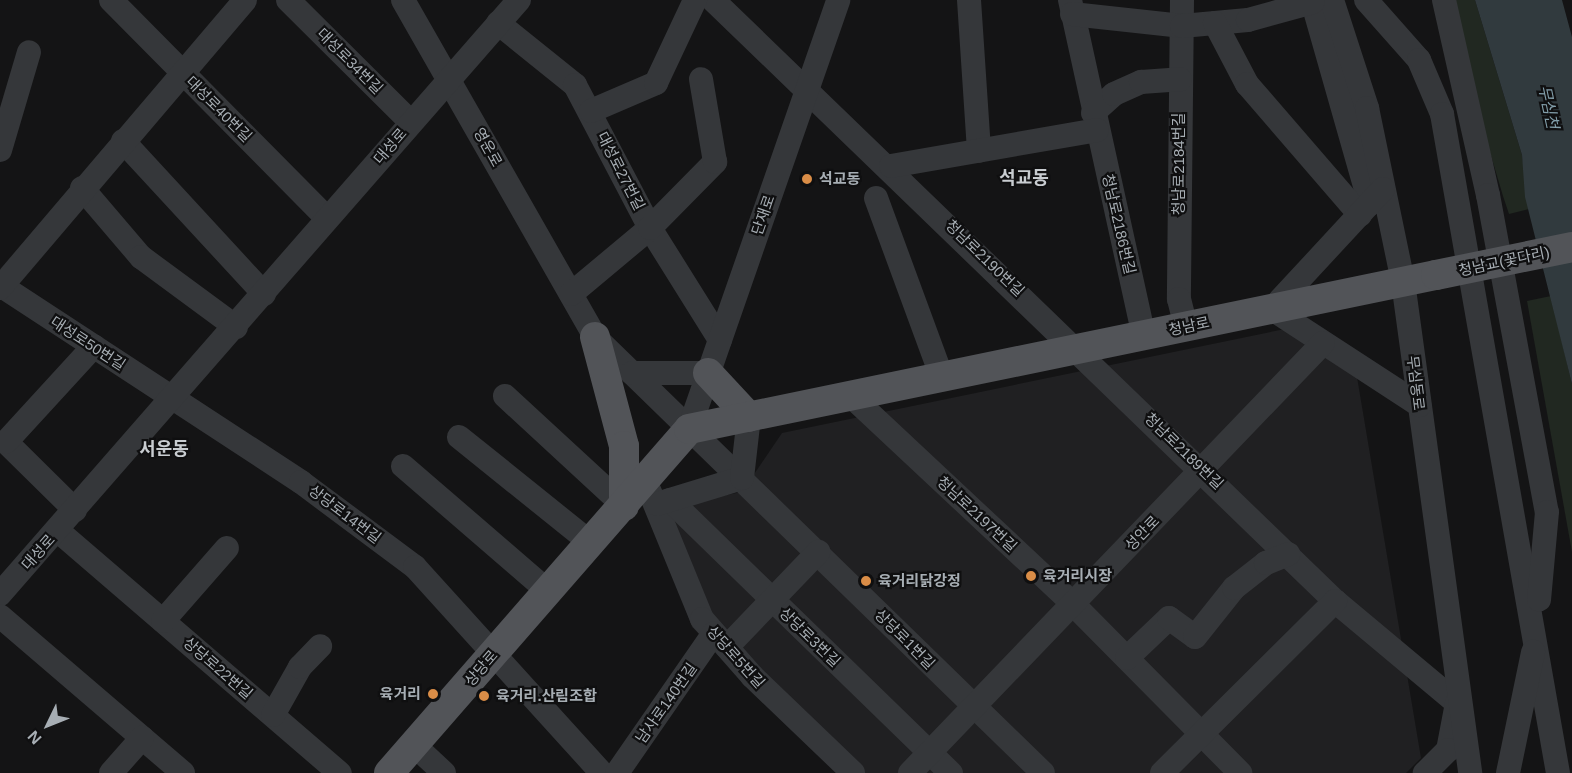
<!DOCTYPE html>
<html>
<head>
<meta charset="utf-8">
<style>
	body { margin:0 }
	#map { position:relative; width:1572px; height:773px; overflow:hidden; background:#141415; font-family:Helvetica,"Noto Sans KR",sans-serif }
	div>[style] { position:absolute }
	.built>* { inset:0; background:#202022 }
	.green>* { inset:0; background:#212821 }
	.water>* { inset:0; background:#313a3e }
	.minor>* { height:24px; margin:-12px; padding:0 12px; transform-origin:12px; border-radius:12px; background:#35373a }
	.major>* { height:30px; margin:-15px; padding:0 15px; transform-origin:15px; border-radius:15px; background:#525458 }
	.major-bridge>* { height:30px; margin:-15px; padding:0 15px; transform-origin:15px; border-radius:15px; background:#525458 }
	.dots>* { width:16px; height:16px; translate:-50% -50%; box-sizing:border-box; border:3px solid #0f0f10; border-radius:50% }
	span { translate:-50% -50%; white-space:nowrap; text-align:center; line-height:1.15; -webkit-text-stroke:4.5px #0f0f10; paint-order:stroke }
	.street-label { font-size:15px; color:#a7aeb4 }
	.poi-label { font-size:15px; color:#a7aeb4; font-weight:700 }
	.left { translate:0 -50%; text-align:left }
	.right { translate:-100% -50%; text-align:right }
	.water-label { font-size:16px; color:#839fab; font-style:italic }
	.quarter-label { font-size:18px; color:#c8ccd0; font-weight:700 }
	.north { position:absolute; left:18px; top:695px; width:60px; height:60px; -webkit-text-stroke:4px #0f0f10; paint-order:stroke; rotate:227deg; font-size:16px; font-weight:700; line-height:24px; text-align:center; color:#a7aeb4 }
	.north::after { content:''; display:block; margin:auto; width:21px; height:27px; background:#a7aeb4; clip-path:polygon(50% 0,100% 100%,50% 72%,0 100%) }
</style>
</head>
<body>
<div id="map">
	<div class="built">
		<div style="clip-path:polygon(1285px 329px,1357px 377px,1421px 758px,1406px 773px,844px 773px,692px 627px,655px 526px,669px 506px,742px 492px,782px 433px)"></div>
	</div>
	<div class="green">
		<div style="clip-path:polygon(1455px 0,1475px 0,1522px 155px,1529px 209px,1509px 214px,1503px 196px,1473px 95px)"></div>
		<div style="clip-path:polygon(1551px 296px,1572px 384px,1572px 552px,1527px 301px)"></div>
	</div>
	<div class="water">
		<div style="clip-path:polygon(1475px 0,1562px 0,1572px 37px,1572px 384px,1525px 197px,1522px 155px)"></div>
	</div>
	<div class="minor">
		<div style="left:111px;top:0;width:307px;rotate:45.3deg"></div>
		<div style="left:288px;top:0;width:173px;rotate:44.8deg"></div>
		<div style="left:403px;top:0;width:388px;rotate:60.3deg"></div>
		<div style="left:595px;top:337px;width:625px;rotate:44.22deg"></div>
		<div style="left:713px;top:0;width:865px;rotate:44.02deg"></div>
		<div style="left:1335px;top:601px;width:159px;rotate:39.9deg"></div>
		<div style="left:1457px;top:703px;width:48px;rotate:100.8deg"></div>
		<div style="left:1448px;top:750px;width:33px;rotate:135deg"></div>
		<div style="left:969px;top:0;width:151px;rotate:86.2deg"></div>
		<div style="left:1070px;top:0;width:344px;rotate:77.6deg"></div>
		<div style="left:1182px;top:0;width:299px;rotate:90.6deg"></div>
		<div style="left:1179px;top:299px;width:29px;rotate:76deg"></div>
		<div style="left:1312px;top:0;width:212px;rotate:74.1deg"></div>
		<div style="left:1332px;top:0;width:114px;rotate:72deg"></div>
		<div style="left:1367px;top:108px;width:178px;rotate:78.3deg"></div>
		<div style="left:1403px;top:282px;width:496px;rotate:82.2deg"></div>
		<div style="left:1366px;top:0;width:80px;rotate:48.5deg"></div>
		<div style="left:1419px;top:60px;width:59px;rotate:66.9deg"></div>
		<div style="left:1442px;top:114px;width:669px;rotate:80.02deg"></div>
		<div style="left:1444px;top:0;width:200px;rotate:77.3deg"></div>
		<div style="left:1488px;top:195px;width:322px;rotate:79.5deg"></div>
		<div style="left:1547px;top:512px;width:88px;rotate:95.2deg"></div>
		<div style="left:1072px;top:14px;width:111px;rotate:6.2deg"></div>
		<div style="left:1182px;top:26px;width:66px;rotate:-5.2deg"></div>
		<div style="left:1248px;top:20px;width:67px;rotate:-15.5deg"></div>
		<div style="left:498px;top:23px;width:99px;rotate:38.8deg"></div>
		<div style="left:575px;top:85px;width:161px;rotate:62.3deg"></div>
		<div style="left:650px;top:228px;width:132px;rotate:58deg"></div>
		<div style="left:1215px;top:23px;width:69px;rotate:62.3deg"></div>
		<div style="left:1247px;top:84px;width:173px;rotate:49.2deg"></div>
		<div style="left:591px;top:111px;width:71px;rotate:-23.3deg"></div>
		<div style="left:656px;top:83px;width:92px;rotate:-64.8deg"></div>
		<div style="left:1093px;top:113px;width:28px;rotate:-42deg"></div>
		<div style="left:1114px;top:94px;width:30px;rotate:-24deg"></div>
		<div style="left:1141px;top:82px;width:39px;rotate:-4deg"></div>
		<div style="left:123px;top:141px;width:208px;rotate:47.3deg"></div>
		<div style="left:0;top:150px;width:102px;rotate:-73.5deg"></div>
		<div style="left:891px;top:166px;width:209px;rotate:-9.9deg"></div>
		<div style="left:82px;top:188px;width:91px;rotate:49.5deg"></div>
		<div style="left:141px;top:257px;width:118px;rotate:36.4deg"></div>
		<div style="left:1383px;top:189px;width:163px;rotate:132.8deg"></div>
		<div style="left:1272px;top:309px;width:176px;rotate:33.1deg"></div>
		<div style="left:876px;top:198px;width:191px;rotate:69.8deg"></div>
		<div style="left:0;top:285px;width:360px;rotate:33.2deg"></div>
		<div style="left:301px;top:482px;width:142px;rotate:36.7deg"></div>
		<div style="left:415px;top:567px;width:278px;rotate:47.8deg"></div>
		<div style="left:0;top:288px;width:378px;rotate:-49.6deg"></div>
		<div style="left:571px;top:294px;width:103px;rotate:-39.9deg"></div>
		<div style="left:650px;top:228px;width:93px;rotate:-45.4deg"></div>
		<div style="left:715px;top:162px;width:84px;rotate:-99.6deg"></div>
		<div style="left:632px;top:373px;width:76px"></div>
		<div style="left:505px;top:396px;width:162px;rotate:42.7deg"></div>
		<div style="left:851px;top:396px;width:304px;rotate:43.1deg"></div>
		<div style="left:1073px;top:604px;width:238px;rotate:45.3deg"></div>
		<div style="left:689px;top:429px;width:454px;rotate:-70.8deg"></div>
		<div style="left:459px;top:437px;width:169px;rotate:38.8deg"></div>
		<div style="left:403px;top:466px;width:191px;rotate:40.8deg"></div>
		<div style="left:645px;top:480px;width:150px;rotate:67.7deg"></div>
		<div style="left:702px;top:619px;width:76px;rotate:48.7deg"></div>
		<div style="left:752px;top:676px;width:140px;rotate:43.8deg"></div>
		<div style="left:670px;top:500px;width:392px;rotate:44.2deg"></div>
		<div style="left:657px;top:504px;width:89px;rotate:-17deg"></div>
		<div style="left:742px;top:478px;width:61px;rotate:-83.5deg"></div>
		<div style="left:75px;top:510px;width:97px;rotate:-135.4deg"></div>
		<div style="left:6px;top:442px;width:130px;rotate:-47.5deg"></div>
		<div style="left:57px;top:530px;width:373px;rotate:40.7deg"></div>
		<div style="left:0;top:594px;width:789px;rotate:-48.86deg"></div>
		<div style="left:0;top:616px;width:241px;rotate:40.6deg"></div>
		<div style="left:163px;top:621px;width:97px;rotate:-48.8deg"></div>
		<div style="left:727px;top:647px;width:132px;rotate:-46.2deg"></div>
		<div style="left:1127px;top:658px;width:58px;rotate:-43.6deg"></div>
		<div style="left:1169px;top:618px;width:32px;rotate:36deg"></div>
		<div style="left:1195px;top:637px;width:63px;rotate:-51.5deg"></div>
		<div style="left:1234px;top:588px;width:41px;rotate:-38deg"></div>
		<div style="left:1266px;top:563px;width:24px;rotate:-22deg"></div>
		<div style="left:273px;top:715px;width:55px;rotate:-60.6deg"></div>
		<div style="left:300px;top:667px;width:29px;rotate:-46deg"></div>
		<div style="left:414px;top:745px;width:41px;rotate:43deg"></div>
		<div style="left:111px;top:773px;width:47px;rotate:-48.5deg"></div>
		<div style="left:617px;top:773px;width:170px;rotate:-55.3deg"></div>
		<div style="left:910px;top:773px;width:596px;rotate:-46.16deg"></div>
		<div style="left:1162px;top:773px;width:244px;rotate:-44.8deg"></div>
		<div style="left:1508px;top:773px;width:124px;rotate:-78.3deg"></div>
	</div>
	<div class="major">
		<div style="left:595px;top:337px;width:113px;rotate:75.1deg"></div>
		<div style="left:624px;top:446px;width:60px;rotate:90deg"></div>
		<div style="left:708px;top:373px;width:60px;rotate:47deg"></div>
		<div style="left:389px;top:773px;width:456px;rotate:-48.9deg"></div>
		<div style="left:689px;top:429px;width:763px;rotate:-11.65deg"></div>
	</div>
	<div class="major-bridge">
		<div style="left:1436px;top:275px;width:139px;rotate:-11.6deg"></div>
	</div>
	<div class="dots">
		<div style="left:807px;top:179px;background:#da8d47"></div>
		<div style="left:1031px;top:576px;background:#da8d47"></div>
		<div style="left:866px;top:581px;background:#da8d47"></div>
		<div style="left:433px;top:694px;background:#da8d47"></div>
		<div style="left:484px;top:696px;background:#da8d47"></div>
	</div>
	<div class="street-label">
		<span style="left:350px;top:61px;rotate:45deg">대성로34번길</span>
		<span style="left:219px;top:109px;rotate:45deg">대성로40번길</span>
		<span style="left:390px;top:146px;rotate:-49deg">대성로</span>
		<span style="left:488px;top:147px;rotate:61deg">영운로</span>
		<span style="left:1179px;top:164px;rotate:-90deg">청남로2184번길</span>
		<span style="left:621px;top:171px;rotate:63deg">대성로27번길</span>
		<span style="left:763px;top:215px;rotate:-71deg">단재로</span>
		<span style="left:1119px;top:224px;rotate:77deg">청남로2186번길</span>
		<span style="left:985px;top:258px;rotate:44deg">청남로2190번길</span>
		<span style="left:1504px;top:261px;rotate:-12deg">청남교(꽃다리)</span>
		<span style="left:1189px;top:326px;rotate:-12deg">청남로</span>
		<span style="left:88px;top:343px;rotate:33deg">대성로50번길</span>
		<span style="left:1416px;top:383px;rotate:83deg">무심동로</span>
		<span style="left:1184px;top:451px;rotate:44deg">청남로2189번길</span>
		<span style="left:345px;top:514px;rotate:37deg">상당로14번길</span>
		<span style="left:977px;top:514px;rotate:43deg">청남로2197번길</span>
		<span style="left:1142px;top:533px;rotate:-46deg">성안로</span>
		<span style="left:38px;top:552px;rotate:-48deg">대성로</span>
		<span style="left:810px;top:637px;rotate:44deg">상당로3번길</span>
		<span style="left:905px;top:639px;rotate:45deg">상당로1번길</span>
		<span style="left:736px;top:657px;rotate:48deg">상당로5번길</span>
		<span style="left:218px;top:668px;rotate:41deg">상당로22번길</span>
		<span style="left:481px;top:668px;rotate:-49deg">상당로</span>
		<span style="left:666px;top:703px;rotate:-55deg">남사로140번길</span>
	</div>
	<div class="poi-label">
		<span class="left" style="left:819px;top:179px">석교동</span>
		<span class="left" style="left:1043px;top:576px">육거리시장</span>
		<span class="left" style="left:878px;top:581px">육거리닭강정</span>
		<span class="right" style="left:421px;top:694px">육거리</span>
		<span class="left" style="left:496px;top:696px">육거리.산림조합</span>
	</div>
	<div class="water-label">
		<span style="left:1548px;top:107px;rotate:78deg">무심천</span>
	</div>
	<div class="quarter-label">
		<span style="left:1024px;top:178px">석교동</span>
		<span style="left:164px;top:449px">서운동</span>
	</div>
	<div class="north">N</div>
</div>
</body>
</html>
